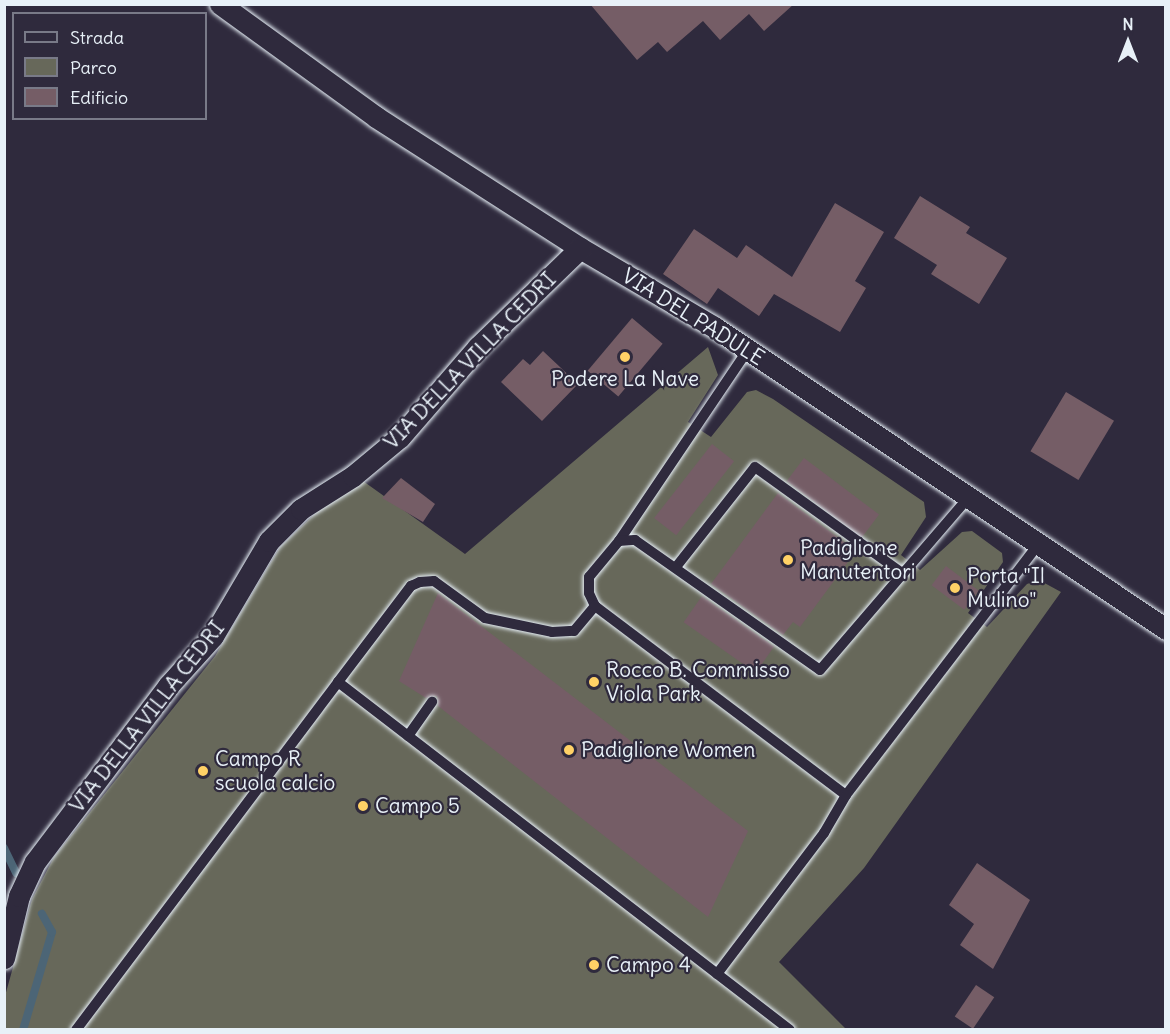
<!DOCTYPE html>
<html>
<head>
<meta charset="utf-8">
<style>
	body { margin:0 }
	#map { position:relative; width:1170px; height:1034px; overflow:hidden; background:#2f2a3d; font-family:Delius,sans-serif }
	div>[style] { position:absolute }
	.green>* { inset:0; background:#67685a }
	.stream>* { height:8px; margin:-4px; padding:0 4px; transform-origin:4px; border-radius:4px; background:#4c6576 }
	.building>* { inset:0; background:#755d66; transform-origin:0 0 }
	.roads { filter:drop-shadow(0 0 2px #e8f1f8) drop-shadow(0 0 2px #e8f1f8) }
	.service>* { height:10px; margin:-5px; padding:0 5px; transform-origin:5px; border-radius:5px; background:#2f2a3d }
	.minor>* { height:21px; margin:-10.5px; padding:0 10.5px; transform-origin:10.5px; border-radius:10.5px; background:#2f2a3d }
	.dots>* { width:16px; height:16px; translate:-50% -50%; box-sizing:border-box; border:3px solid #2f2a3d; border-radius:50% }
	span { translate:-50% -50%; white-space:nowrap; text-align:center; line-height:1.15; -webkit-text-stroke:4.5px #2f2a3d; paint-order:stroke }
	.street-label { font-size:21px; color:#e8f1f8 }
	.poi-label { font-size:21px; color:#e8f1f8 }
	.left { translate:0 -50%; text-align:left }
	.frame { position:absolute; inset:0; border:6px solid #e8f1f8; pointer-events:none }
	.legend { position:absolute; left:12px; top:12px; width:195px; height:108px; box-sizing:border-box; background:#2f2a3d; border:2px solid #797a88; margin:0; padding:8px 10px; list-style:none; font-size:18px; color:#e8f1f8 }
	.legend li { display:flex; align-items:center; gap:12px; height:30px }
	.legend b { width:30px; border:2px solid #797a88 }
	.north { position:absolute; left:1098px; top:12px; width:60px; height:60px; -webkit-text-stroke:4px #2f2a3d; paint-order:stroke; rotate:0deg; font-size:16px; font-weight:700; line-height:24px; text-align:center; color:#e8f1f8 }
	.north::after { content:''; display:block; margin:auto; width:21px; height:27px; background:#e8f1f8; clip-path:polygon(50% 0,100% 100%,50% 72%,0 100%) }
</style>
</head>
<body>
<div id="map">
	<div class="green">
		<div style="clip-path:polygon(708px 347px,718px 375px,688px 422px,711px 437px,747px 392px,756px 390px,773px 399px,924px 502px,926px 517px,901px 555px,920px 570px,962px 532px,972px 531px,1002px 553px,1003px 562px,968px 613px,987px 627px,1027px 584px,1039px 580px,1061px 592px,864px 868px,779px 962px,846px 1029px,5px 1030px,5px 996px,32px 899px,54px 857px,215px 656px,280px 547px,321px 508px,363px 481px,465px 554px)"></div>
	</div>
	<div class="stream">
		<div style="left:4px;top:848px;width:28px;rotate:64deg"></div>
		<div style="left:23px;top:1030px;width:102px;rotate:-73.5deg"></div>
		<div style="left:52px;top:932px;width:21px;rotate:-119deg"></div>
	</div>
	<div class="building">
		<div style="clip-path:polygon(590px 4px,794px 4px,764px 31px,749px 14px,720px 40px,703px 21px,667px 52px,658px 42px,637px 60px)"></div>
		<div style="clip-path:polygon(920px 196px,970px 227px,966px 233px,1007px 258px,979px 304px,931px 274px,937px 265px,894px 238px)"></div>
		<div style="clip-path:polygon(835px 203px,884px 232px,855px 281px,866px 288px,840px 332px,774px 294px,759px 316px,718px 288px,707px 304px,663px 274px,694px 229px,737px 258px,746px 245px,792px 277px)"></div>
		<div style="left:632px;top:318px;width:40px;height:69px;rotate:40deg"></div>
		<div style="clip-path:polygon(543px 351px,578px 384px,542px 421px,501px 382px,523px 359px,530px 365px)"></div>
		<div style="left:1066px;top:392px;width:56px;height:69px;rotate:31deg"></div>
		<div style="left:712px;top:444px;width:28px;height:94px;rotate:38deg"></div>
		<div style="left:804px;top:458px;width:94px;height:29px;rotate:37deg"></div>
		<div style="clip-path:polygon(401px 478px,435px 504px,423px 522px,382px 498px)"></div>
		<div style="clip-path:polygon(778px 493px,856px 551px,800px 627px,793px 622px,783px 635px,711px 584px)"></div>
		<div style="left:946px;top:566px;width:41px;height:24px;rotate:37deg"></div>
		<div style="clip-path:polygon(438px 593px,748px 831px,708px 917px,438px 706px,437px 696px,426px 698px,399px 681px)"></div>
		<div style="left:702px;top:596px;width:88px;height:32px;rotate:35deg"></div>
		<div style="clip-path:polygon(977px 863px,1030px 900px,993px 969px,960px 945px,974px 924px,949px 905px)"></div>
		<div style="left:976px;top:985px;width:22px;height:38px;rotate:34deg"></div>
	</div>
	<div class="roads">
		<div class="service">
			<div style="left:619px;top:541px;width:230px;rotate:-56deg"></div>
			<div style="left:676px;top:567px;width:127px;rotate:-51.7deg"></div>
			<div style="left:755px;top:467px;width:181px;rotate:35.8deg"></div>
			<div style="left:595px;top:606px;width:14px;rotate:-115deg"></div>
			<div style="left:589px;top:593px;width:16px;rotate:-90deg"></div>
			<div style="left:589px;top:577px;width:47px;rotate:-50.2deg"></div>
			<div style="left:619px;top:541px;width:16px;rotate:-4deg"></div>
			<div style="left:635px;top:540px;width:226px;rotate:35.1deg"></div>
			<div style="left:820px;top:670px;width:227px;rotate:-49.3deg"></div>
			<div style="left:338px;top:682px;width:570px;rotate:37.59deg"></div>
			<div style="left:408px;top:736px;width:42px;rotate:-54.8deg"></div>
			<div style="left:717px;top:974px;width:177px;rotate:-52.8deg"></div>
			<div style="left:824px;top:833px;width:44px;rotate:-59.9deg"></div>
			<div style="left:76px;top:1030px;width:436px;rotate:-53deg"></div>
			<div style="left:338px;top:682px;width:121px;rotate:-52.8deg"></div>
			<div style="left:411px;top:586px;width:10px;rotate:-24deg"></div>
			<div style="left:420px;top:582px;width:14px;rotate:-4deg"></div>
			<div style="left:434px;top:581px;width:63px;rotate:36deg"></div>
			<div style="left:485px;top:618px;width:68px;rotate:11.8deg"></div>
			<div style="left:552px;top:632px;width:22px;rotate:-3deg"></div>
			<div style="left:574px;top:631px;width:33px;rotate:-50deg"></div>
			<div style="left:595px;top:606px;width:314px;rotate:37deg"></div>
			<div style="left:846px;top:795px;width:315px;rotate:-52.5deg"></div>
		</div>
		<div class="minor">
			<div style="left:220px;top:4px;width:193px;rotate:35.9deg"></div>
			<div style="left:376px;top:117px;width:242px;rotate:32.7deg"></div>
			<div style="left:580px;top:248px;width:156px;rotate:30.5deg"></div>
			<div style="left:714px;top:327px;width:544px;rotate:33.75deg"></div>
			<div style="left:4px;top:958px;width:64px;rotate:-76.4deg"></div>
			<div style="left:19px;top:896px;width:38px;rotate:-65deg"></div>
			<div style="left:35px;top:862px;width:221px;rotate:-52.9deg"></div>
			<div style="left:168px;top:686px;width:67px;rotate:-48deg"></div>
			<div style="left:213px;top:636px;width:110px;rotate:-59.5deg"></div>
			<div style="left:269px;top:541px;width:45px;rotate:-45deg"></div>
			<div style="left:301px;top:509px;width:62px;rotate:-32.4deg"></div>
			<div style="left:353px;top:476px;width:61px;rotate:-39.7deg"></div>
			<div style="left:400px;top:437px;width:119px;rotate:-49.1deg"></div>
			<div style="left:478px;top:347px;width:142px;rotate:-44.1deg"></div>
		</div>
	</div>
	<div class="dots">
		<div style="left:625px;top:357px;background:#ffd166"></div>
		<div style="left:788px;top:560px;background:#ffd166"></div>
		<div style="left:955px;top:588px;background:#ffd166"></div>
		<div style="left:594px;top:682px;background:#ffd166"></div>
		<div style="left:569px;top:750px;background:#ffd166"></div>
		<div style="left:203px;top:771px;background:#ffd166"></div>
		<div style="left:363px;top:806px;background:#ffd166"></div>
		<div style="left:594px;top:965px;background:#ffd166"></div>
	</div>
	<div class="street-label">
		<span style="left:693px;top:317px;rotate:32deg">VIA DEL PADULE</span>
		<span style="left:470px;top:361px;rotate:-46deg">VIA DELLA VILLA CEDRI</span>
		<span style="left:147px;top:717px;rotate:-52deg">VIA DELLA VILLA CEDRI</span>
	</div>
	<div class="poi-label">
		<span style="left:625px;top:379px">Podere La Nave</span>
		<span class="left" style="left:800px;top:560px">Padiglione<br>Manutentori</span>
		<span class="left" style="left:967px;top:588px">Porta "Il<br>Mulino"</span>
		<span class="left" style="left:606px;top:682px">Rocco B. Commisso<br>Viola Park</span>
		<span class="left" style="left:581px;top:750px">Padiglione Women</span>
		<span class="left" style="left:215px;top:771px">Campo R<br>scuola calcio</span>
		<span class="left" style="left:375px;top:806px">Campo 5</span>
		<span class="left" style="left:606px;top:965px">Campo 4</span>
	</div>
	<div class="frame"></div>
	<ul class="legend">
	<li><b style="height:8px;background:#2f2a3d"></b>Strada</li>
	<li><b style="height:16px;background:#67685a"></b>Parco</li>
	<li><b style="height:16px;background:#755d66"></b>Edificio</li>
	</ul>
	<div class="north">N</div>
</div>
</body>
</html>
